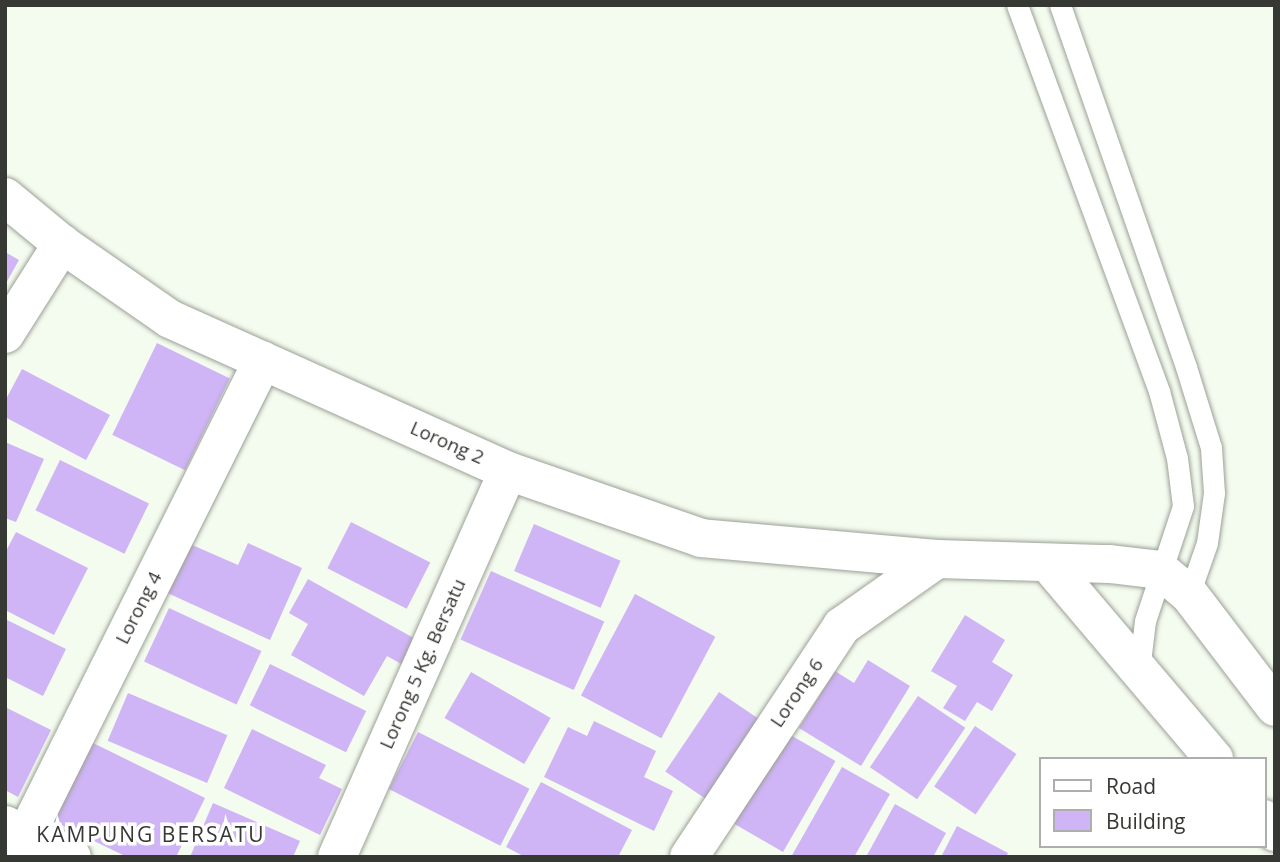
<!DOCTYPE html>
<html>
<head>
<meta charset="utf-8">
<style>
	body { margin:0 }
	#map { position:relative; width:1280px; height:862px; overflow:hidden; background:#f4fbef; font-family:"Open Sans",sans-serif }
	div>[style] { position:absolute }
	.building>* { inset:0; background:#cfb4f6; transform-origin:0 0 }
	.roads { filter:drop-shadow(0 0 2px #9ba196) drop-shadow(0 0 2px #9ba196) }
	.lane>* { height:21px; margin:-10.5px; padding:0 10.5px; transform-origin:10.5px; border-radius:10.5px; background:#fff }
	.street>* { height:38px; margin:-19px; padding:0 19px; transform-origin:19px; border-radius:19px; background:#fff }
	.secondary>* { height:38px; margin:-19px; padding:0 19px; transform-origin:19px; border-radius:19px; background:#fff }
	span { translate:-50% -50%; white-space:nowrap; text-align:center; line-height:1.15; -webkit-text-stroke:7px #fff; paint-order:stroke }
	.street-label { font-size:19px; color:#353833 }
	.neighbourhood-label { font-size:21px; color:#353833; letter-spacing:2px }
	.frame { position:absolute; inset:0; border:7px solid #353833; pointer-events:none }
	.legend { position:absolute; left:1039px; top:757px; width:228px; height:91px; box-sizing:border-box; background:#fff; border:2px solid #aeafad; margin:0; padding:9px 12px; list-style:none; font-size:21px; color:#353833 }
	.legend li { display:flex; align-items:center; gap:14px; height:35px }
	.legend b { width:35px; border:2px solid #aeafad }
</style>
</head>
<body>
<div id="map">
	<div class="building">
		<div style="clip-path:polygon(5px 252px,19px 260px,5px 285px)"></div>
		<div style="left:157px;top:343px;width:81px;height:102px;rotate:26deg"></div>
		<div style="clip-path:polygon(22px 369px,110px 415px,86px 460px,5px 417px,5px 401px)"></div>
		<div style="clip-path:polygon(5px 442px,44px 459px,16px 522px,5px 518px)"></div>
		<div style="left:60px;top:460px;width:99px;height:56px;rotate:26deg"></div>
		<div style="left:351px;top:522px;width:89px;height:52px;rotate:27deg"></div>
		<div style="left:534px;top:524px;width:94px;height:51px;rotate:23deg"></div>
		<div style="clip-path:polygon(16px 532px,88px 568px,54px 635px,5px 610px,5px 553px)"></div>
		<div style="clip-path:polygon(183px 541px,238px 565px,248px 543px,302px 568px,270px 640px,161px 590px)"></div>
		<div style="left:491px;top:571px;width:124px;height:75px;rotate:24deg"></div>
		<div style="clip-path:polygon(308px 579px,419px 641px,405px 666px,387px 656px,364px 696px,291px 655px,308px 624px,289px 613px)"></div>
		<div style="left:635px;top:594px;width:91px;height:115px;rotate:28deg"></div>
		<div style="left:169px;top:608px;width:102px;height:59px;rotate:25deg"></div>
		<div style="clip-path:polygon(965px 615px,1005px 640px,992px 662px,1013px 675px,992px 711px,977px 702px,965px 721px,943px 708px,957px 686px,931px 671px)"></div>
		<div style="clip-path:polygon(5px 619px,66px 649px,43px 696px,5px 677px)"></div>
		<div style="clip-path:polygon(868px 660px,910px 686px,861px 766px,799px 728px,835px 671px,854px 683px)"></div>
		<div style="left:270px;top:664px;width:107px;height:46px;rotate:26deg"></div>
		<div style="left:471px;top:672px;width:92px;height:53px;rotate:30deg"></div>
		<div style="left:719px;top:692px;width:50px;height:96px;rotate:34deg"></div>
		<div style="left:128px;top:693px;width:108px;height:52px;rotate:23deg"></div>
		<div style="left:918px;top:696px;width:57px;height:86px;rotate:34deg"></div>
		<div style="clip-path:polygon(5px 707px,51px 730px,18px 797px,5px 790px)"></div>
		<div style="clip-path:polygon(594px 721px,656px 751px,644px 777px,673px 791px,654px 831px,544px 777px,568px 727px,587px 736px)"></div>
		<div style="left:975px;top:726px;width:50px;height:73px;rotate:34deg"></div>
		<div style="clip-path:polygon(252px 729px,326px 765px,319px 778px,342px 789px,320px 835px,224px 788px)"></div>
		<div style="left:418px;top:732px;width:125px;height:64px;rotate:27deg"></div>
		<div style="left:787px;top:733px;width:56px;height:105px;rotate:30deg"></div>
		<div style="clip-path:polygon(89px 741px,205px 798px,176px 857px,127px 857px,51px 820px)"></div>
		<div style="clip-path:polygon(842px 767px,890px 794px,854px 857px,791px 857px)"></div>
		<div style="clip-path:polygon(541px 782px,632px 830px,618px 857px,525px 857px,506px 847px)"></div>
		<div style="clip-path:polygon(213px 803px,300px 841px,293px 857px,190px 857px)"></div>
		<div style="clip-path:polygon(895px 804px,946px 833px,933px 857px,866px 857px)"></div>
		<div style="clip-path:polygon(957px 826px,1008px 853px,1006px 857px,941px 857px)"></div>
	</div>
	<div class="roads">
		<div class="lane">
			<div style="left:1017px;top:5px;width:411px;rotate:69.8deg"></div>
			<div style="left:1159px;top:391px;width:69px;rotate:75deg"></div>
			<div style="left:1177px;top:458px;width:48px;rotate:82.9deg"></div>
			<div style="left:1183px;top:506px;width:121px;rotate:108.3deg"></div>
			<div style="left:1145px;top:621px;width:49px;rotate:97deg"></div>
			<div style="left:1060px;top:5px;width:383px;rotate:70.8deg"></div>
			<div style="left:1186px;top:367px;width:85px;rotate:72.8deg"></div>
			<div style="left:1211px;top:448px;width:45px;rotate:86.2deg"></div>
			<div style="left:1214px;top:493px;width:50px;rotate:98deg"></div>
			<div style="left:1207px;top:543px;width:54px;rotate:109.4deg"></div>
		</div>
		<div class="street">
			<div style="left:5px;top:197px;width:74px;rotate:39.5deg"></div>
			<div style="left:62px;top:244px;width:131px;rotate:34.8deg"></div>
			<div style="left:170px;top:319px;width:371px;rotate:24.2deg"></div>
			<div style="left:508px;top:471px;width:204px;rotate:19.1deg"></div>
			<div style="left:701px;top:538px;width:237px;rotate:5.1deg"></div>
			<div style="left:5px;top:334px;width:107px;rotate:-57.7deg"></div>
			<div style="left:15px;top:857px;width:555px;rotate:-63.48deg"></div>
			<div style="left:337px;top:857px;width:422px;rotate:-66.1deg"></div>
		</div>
		<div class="secondary">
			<div style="left:1048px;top:563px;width:257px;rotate:49.7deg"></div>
			<div style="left:1264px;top:819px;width:17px;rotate:50deg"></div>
			<div style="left:5px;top:825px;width:74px;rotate:25.5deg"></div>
			<div style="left:689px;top:857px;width:277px;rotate:-56.5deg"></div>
			<div style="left:842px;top:626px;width:116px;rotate:-35.2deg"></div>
			<div style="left:937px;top:559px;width:173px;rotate:1.7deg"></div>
			<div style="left:1110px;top:564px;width:50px;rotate:6.8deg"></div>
			<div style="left:1160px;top:570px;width:38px;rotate:40deg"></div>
			<div style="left:1189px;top:594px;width:142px;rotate:52.7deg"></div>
		</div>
	</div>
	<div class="street-label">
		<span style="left:447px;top:443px;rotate:24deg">Lorong 2</span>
		<span style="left:139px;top:608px;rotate:-63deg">Lorong 4</span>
		<span style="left:423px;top:664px;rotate:-66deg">Lorong 5 Kg. Bersatu</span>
		<span style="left:797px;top:693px;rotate:-56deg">Lorong 6</span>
	</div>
	<div class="neighbourhood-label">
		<span style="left:151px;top:834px">KAMPUNG BERSATU</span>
	</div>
	<div class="frame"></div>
	<ul class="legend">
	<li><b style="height:9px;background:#fff"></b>Road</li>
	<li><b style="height:19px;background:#cfb4f6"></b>Building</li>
	</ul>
</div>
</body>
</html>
